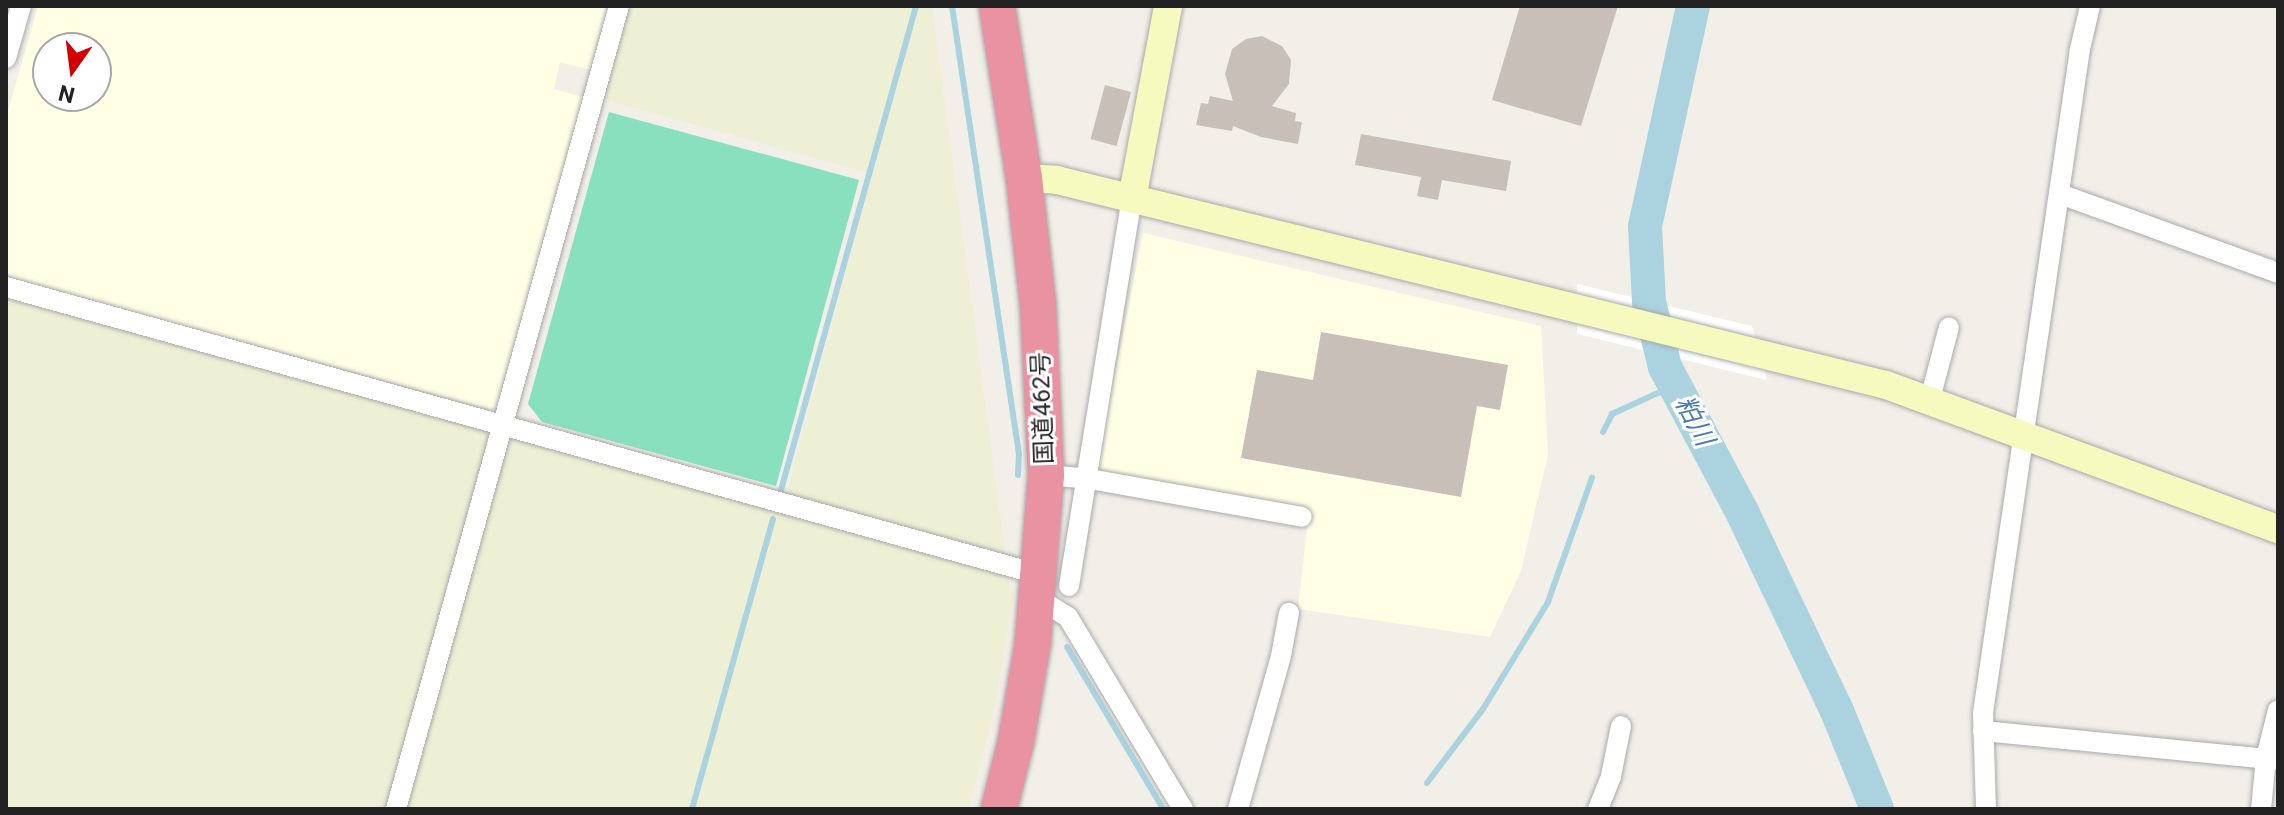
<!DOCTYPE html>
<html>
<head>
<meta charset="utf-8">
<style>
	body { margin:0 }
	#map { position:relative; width:2284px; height:815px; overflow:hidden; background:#f2efe9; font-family:Roboto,"Noto Sans JP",sans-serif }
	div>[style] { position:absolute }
	.education>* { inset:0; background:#ffffe5 }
	.farmland>* { inset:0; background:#eef0d5 }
	.pitch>* { inset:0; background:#88e0be }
	.pier>* { inset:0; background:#fff }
	.stream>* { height:6px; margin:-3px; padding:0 3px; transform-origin:3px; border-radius:3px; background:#aad3df }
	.river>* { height:34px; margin:-17px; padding:0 17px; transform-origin:17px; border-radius:17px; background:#aad3df }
	.building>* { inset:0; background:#c7bfb8; transform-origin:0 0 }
	.roads { filter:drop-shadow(0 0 2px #a9a9a9) drop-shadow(0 0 2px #a9a9a9) }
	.street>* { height:20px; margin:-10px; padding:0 10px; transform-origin:10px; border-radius:10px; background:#fff }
	.secondary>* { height:28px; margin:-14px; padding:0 14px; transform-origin:14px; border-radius:14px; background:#f7fabf }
	.highway>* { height:36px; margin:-18px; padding:0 18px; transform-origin:18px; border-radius:18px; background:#e892a2 }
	span { translate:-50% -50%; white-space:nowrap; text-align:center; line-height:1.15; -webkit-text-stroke:6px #fff; paint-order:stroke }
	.street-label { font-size:24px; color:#222 }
	.water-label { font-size:26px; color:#4a7aab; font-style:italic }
	.frame { position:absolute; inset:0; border:8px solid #222; pointer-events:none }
	.north { position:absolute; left:32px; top:32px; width:80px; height:80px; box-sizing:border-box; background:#fff; border:2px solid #a7a7a7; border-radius:50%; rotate:194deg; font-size:22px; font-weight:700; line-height:32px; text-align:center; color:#222 }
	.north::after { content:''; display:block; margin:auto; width:28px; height:36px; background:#d40000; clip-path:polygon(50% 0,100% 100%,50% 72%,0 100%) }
</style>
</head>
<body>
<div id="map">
	<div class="education">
		<div style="clip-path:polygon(evenodd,38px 6px,608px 6px,590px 70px,560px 62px,554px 89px,583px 97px,498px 403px,493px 410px,6px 277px,6px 118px,38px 6px,48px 48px,96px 48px,96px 96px,48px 96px,48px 48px)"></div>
		<div style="clip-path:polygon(1143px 233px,1541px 326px,1548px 455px,1521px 571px,1490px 637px,1298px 609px,1309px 510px,1096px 469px)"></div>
	</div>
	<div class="farmland">
		<div style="clip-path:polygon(628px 6px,932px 6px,1009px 579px,1014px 593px,994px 712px,969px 809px,6px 809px,6px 295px,781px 513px,872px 174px,602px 99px)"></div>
	</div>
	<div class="pitch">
		<div style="clip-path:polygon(609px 112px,859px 180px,776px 486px,542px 422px,528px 404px)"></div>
	</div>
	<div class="pier">
		<div style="clip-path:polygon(1577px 284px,1752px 326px,1767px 380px,1577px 334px)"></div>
	</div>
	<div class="stream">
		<div style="left:952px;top:6px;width:453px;rotate:81.5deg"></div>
		<div style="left:1019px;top:454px;width:21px;rotate:93deg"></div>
		<div style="left:1603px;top:432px;width:20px;rotate:-63deg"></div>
		<div style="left:1612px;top:414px;width:69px;rotate:-24.7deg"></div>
		<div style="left:781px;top:490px;width:502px;rotate:-74.41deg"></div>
		<div style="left:1067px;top:647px;width:188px;rotate:59.3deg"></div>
		<div style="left:1427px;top:783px;width:93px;rotate:-52.9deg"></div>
		<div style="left:1483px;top:709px;width:125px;rotate:-58.7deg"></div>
		<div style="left:1548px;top:602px;width:132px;rotate:-70.5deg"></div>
		<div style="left:692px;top:809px;width:301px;rotate:-74.4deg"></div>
	</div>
	<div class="river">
		<div style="left:1693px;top:6px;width:226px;rotate:102.3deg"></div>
		<div style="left:1645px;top:227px;width:75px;rotate:86.9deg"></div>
		<div style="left:1649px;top:302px;width:67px;rotate:76.2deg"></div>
		<div style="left:1665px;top:367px;width:166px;rotate:62deg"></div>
		<div style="left:1743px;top:514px;width:218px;rotate:64.5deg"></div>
		<div style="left:1837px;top:711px;width:106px;rotate:67.8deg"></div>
	</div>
	<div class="building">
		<div style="clip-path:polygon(1520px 6px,1618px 6px,1581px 126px,1492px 100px)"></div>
		<div style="clip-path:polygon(1262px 36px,1282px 46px,1291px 60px,1289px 84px,1272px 106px,1296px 113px,1295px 121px,1302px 122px,1298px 144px,1261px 137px,1233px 126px,1232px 131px,1196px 125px,1201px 103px,1208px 104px,1210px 96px,1233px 101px,1225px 74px,1232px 49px,1246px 39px)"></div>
		<div style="left:1105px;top:85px;width:27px;height:56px;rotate:15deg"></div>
		<div style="clip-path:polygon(1361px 134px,1511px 161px,1506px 191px,1442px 180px,1438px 200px,1417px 196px,1421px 177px,1355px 165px)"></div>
		<div style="clip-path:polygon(1321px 332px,1508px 365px,1500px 410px,1477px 406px,1461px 497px,1241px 458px,1257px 370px,1313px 380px)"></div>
	</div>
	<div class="roads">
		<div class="street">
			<div style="left:6px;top:58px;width:54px;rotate:-73.9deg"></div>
			<div style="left:2060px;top:194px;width:232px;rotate:19.9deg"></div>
			<div style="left:6px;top:287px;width:1074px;rotate:15.55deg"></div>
			<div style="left:1930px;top:399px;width:74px;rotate:-75.2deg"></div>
			<div style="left:1046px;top:475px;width:38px;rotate:5deg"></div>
			<div style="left:1084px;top:478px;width:221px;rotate:10.1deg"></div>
			<div style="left:1069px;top:586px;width:392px;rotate:-80.8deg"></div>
			<div style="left:1039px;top:599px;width:34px;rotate:32deg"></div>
			<div style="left:1068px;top:617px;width:224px;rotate:59.1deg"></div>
			<div style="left:1983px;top:731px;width:296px;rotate:5.6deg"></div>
			<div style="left:396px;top:809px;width:833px;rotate:-74.48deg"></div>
			<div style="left:1238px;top:809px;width:159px;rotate:-74.3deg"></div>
			<div style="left:1281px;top:656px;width:44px;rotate:-79.5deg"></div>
			<div style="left:1598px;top:809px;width:35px;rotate:-68deg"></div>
			<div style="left:1611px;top:776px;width:51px;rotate:-78.7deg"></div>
			<div style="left:1986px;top:809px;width:96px;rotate:-91.8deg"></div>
			<div style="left:1983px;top:713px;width:671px;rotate:-81.69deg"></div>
			<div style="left:2080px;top:49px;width:44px;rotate:-76.9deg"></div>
			<div style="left:2261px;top:809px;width:51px;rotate:-84.4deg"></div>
			<div style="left:2266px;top:758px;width:49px;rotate:-76deg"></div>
		</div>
		<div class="secondary">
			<div style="left:1024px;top:178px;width:33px;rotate:3deg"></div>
			<div style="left:1057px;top:180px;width:854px;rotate:13.89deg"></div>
			<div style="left:1886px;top:385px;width:418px;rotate:20.2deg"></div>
			<div style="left:1132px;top:199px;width:196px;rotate:-79.4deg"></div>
		</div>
		<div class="highway">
			<div style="left:997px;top:6px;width:174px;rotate:81.1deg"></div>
			<div style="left:1024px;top:178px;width:127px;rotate:83.7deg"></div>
			<div style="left:1038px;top:304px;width:171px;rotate:87.3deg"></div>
			<div style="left:1046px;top:475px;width:168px;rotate:94.5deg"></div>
			<div style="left:1033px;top:642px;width:100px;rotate:99.7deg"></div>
			<div style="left:1016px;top:741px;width:70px;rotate:104deg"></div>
		</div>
	</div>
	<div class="street-label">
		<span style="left:1043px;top:408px;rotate:-92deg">国道462号</span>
	</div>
	<div class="water-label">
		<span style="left:1694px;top:421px;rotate:62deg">粕川</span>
	</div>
	<div class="frame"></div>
	<div class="north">N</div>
</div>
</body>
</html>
